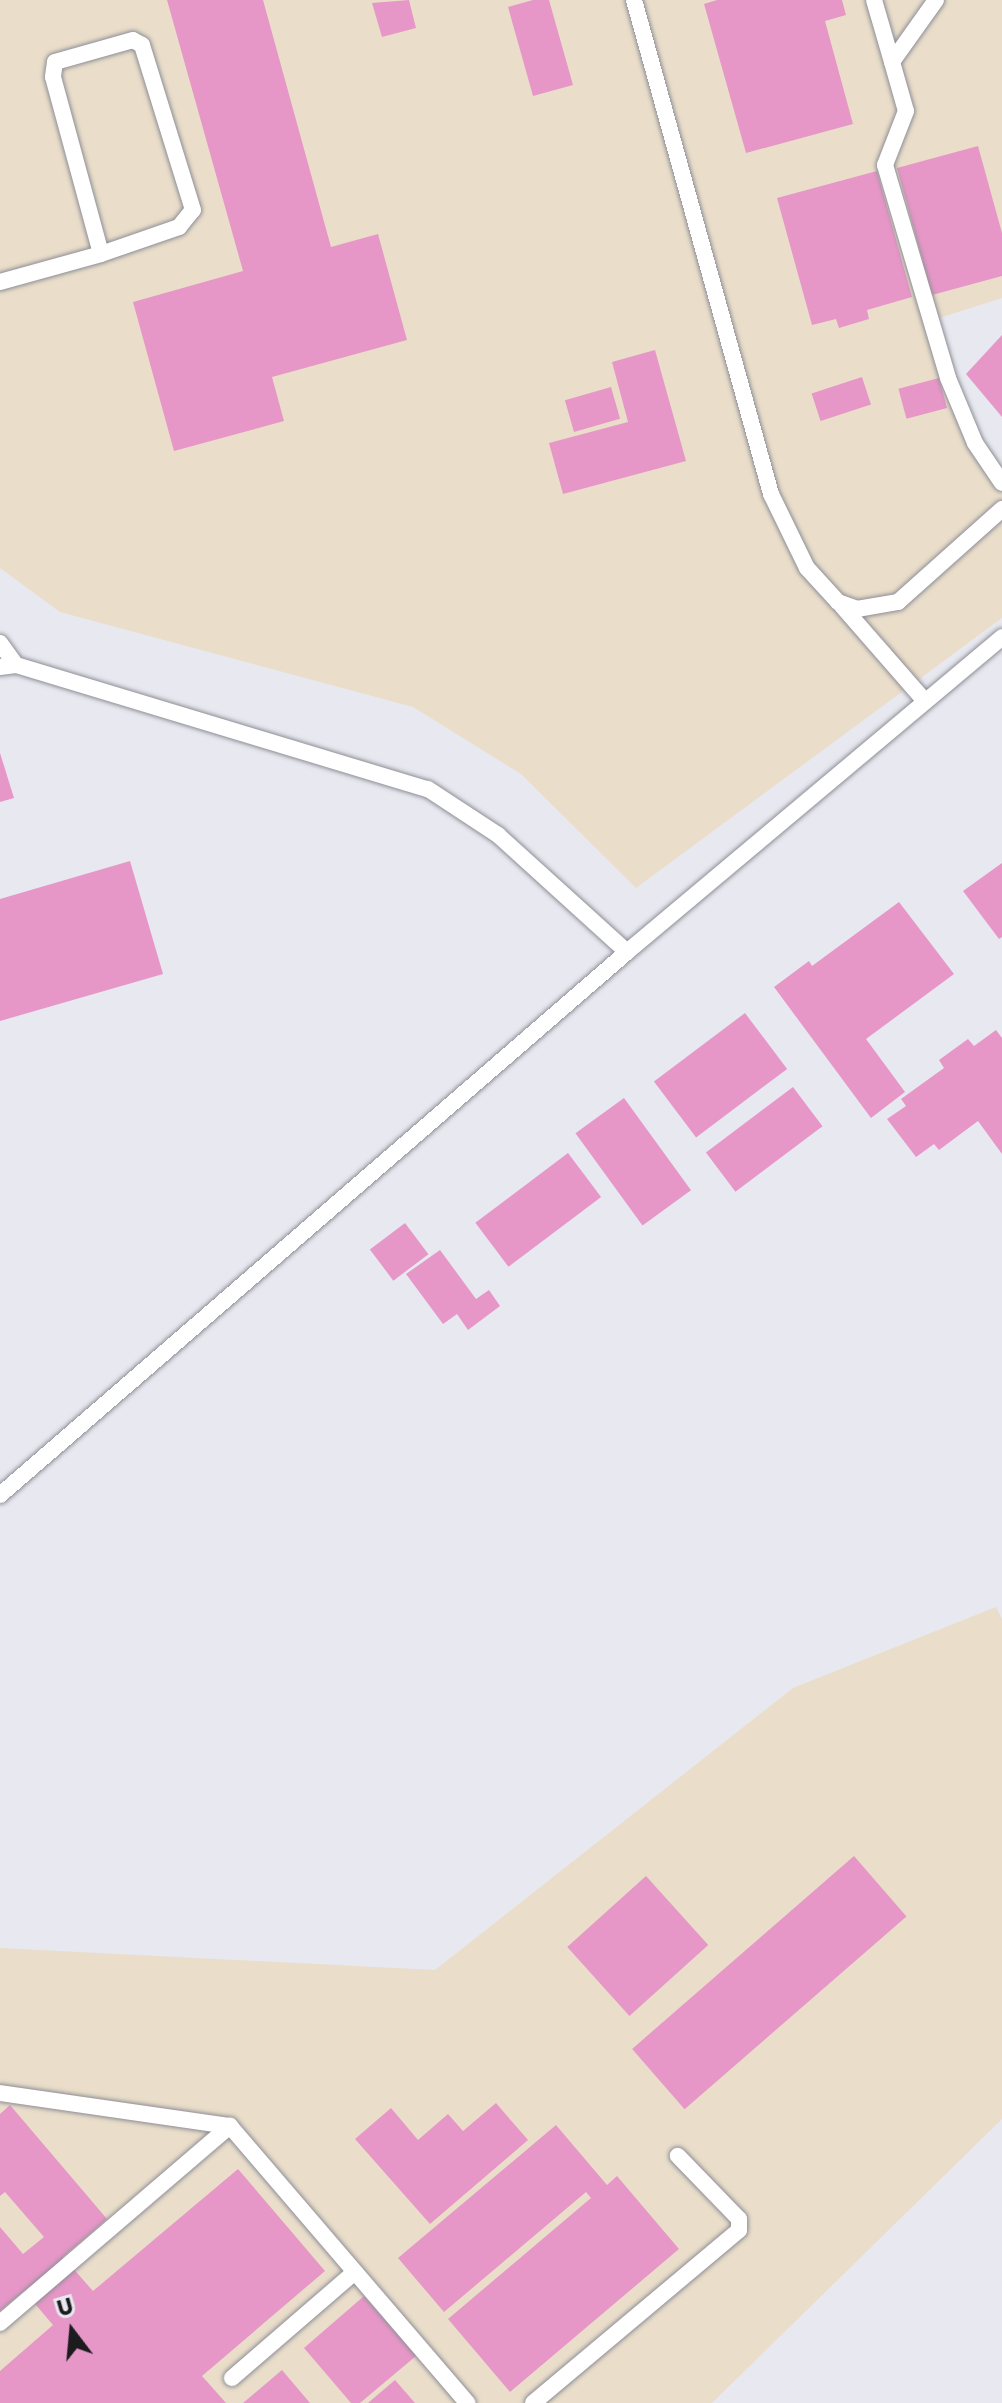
<!DOCTYPE html>
<html>
<head>
<meta charset="utf-8">
<style>
	body { margin:0 }
	#map { position:relative; width:1002px; height:2403px; overflow:hidden; background:#e8e8f0; font-family:Poppins,sans-serif }
	div>[style] { position:absolute }
	.industrial>* { inset:0; background:#eadeca }
	.building>* { inset:0; background:#e697c7; transform-origin:0 0 }
	.roads { filter:drop-shadow(0 0 2px #8e8e96) drop-shadow(0 0 2px #8e8e96) }
	.lane>* { height:16px; margin:-8px; padding:0 8px; transform-origin:8px; border-radius:8px; background:#fff }
	span { translate:-50% -50%; white-space:nowrap; text-align:center; line-height:1.15; -webkit-text-stroke:7px #e8e8f0; paint-order:stroke }
	.north { position:absolute; left:32px; top:2291px; width:80px; height:80px; -webkit-text-stroke:6px #e8e8f0; paint-order:stroke; rotate:344deg; font-size:22px; font-weight:700; line-height:32px; text-align:center; color:#1c1c1f }
	.north::after { content:''; display:block; margin:auto; width:28px; height:36px; background:#1c1c1f; clip-path:polygon(50% 0,100% 100%,50% 72%,0 100%) }
</style>
</head>
<body>
<div id="map">
	<div class="industrial">
		<div style="clip-path:polygon(0 0,1002px 0,1002px 298px,933px 320px,972px 447px,1002px 483px,1002px 618px,636px 888px,521px 774px,413px 707px,60px 612px,0 568px)"></div>
		<div style="clip-path:polygon(996px 1607px,1002px 1619px,1002px 2119px,712px 2403px,0 2403px,0 1948px,435px 1970px,793px 1688px)"></div>
	</div>
	<div class="building">
		<div style="clip-path:polygon(167px 0,263px 0,331px 247px,378px 234px,407px 340px,272px 377px,284px 421px,174px 451px,133px 302px,243px 271px)"></div>
		<div style="clip-path:polygon(409px 0,416px 28px,382px 37px,372px 3px)"></div>
		<div style="clip-path:polygon(533px 0,549px 0,573px 85px,533px 96px,508px 7px)"></div>
		<div style="clip-path:polygon(717px 0,842px 0,846px 15px,825px 21px,853px 124px,746px 153px,704px 4px)"></div>
		<div style="clip-path:polygon(978px 146px,1002px 233px,1002px 276px,932px 295px,897px 168px)"></div>
		<div style="clip-path:polygon(877px 171px,912px 297px,867px 310px,869px 319px,839px 328px,836px 319px,812px 325px,777px 198px)"></div>
		<div style="clip-path:polygon(1002px 335px,1002px 417px,966px 374px)"></div>
		<div style="clip-path:polygon(655px 350px,686px 461px,563px 494px,549px 443px,628px 422px,612px 362px)"></div>
		<div style="left:862px;top:377px;width:29px;height:53px;rotate:72deg"></div>
		<div style="left:939px;top:378px;width:31px;height:42px;rotate:75deg"></div>
		<div style="left:611px;top:387px;width:33px;height:48px;rotate:74deg"></div>
		<div style="clip-path:polygon(0 753px,14px 798px,0 802px)"></div>
		<div style="clip-path:polygon(130px 861px,163px 974px,0 1021px,0 899px)"></div>
		<div style="clip-path:polygon(1002px 863px,1002px 937px,999px 939px,963px 891px)"></div>
		<div style="clip-path:polygon(899px 902px,954px 974px,866px 1039px,905px 1092px,871px 1118px,774px 987px,809px 961px,812px 966px)"></div>
		<div style="left:745px;top:1013px;width:70px;height:114px;rotate:53deg"></div>
		<div style="clip-path:polygon(996px 1030px,1002px 1038px,1002px 1154px,978px 1121px,939px 1150px,934px 1144px,916px 1157px,887px 1119px,906px 1106px,901px 1099px,944px 1068px,939px 1060px,968px 1039px,974px 1046px)"></div>
		<div style="left:793px;top:1087px;width:49px;height:109px;rotate:53deg"></div>
		<div style="left:624px;top:1098px;width:114px;height:60px;rotate:54deg"></div>
		<div style="left:568px;top:1153px;width:55px;height:116px;rotate:53deg"></div>
		<div style="left:405px;top:1223px;width:39px;height:44px;rotate:53deg"></div>
		<div style="clip-path:polygon(440px 1250px,476px 1299px,489px 1290px,500px 1306px,468px 1330px,457px 1314px,443px 1324px,406px 1274px)"></div>
		<div style="left:854px;top:1856px;width:80px;height:294px;rotate:49deg"></div>
		<div style="left:646px;top:1876px;width:93px;height:106px;rotate:48deg"></div>
		<div style="clip-path:polygon(496px 2103px,528px 2140px,430px 2224px,355px 2139px,391px 2108px,418px 2140px,448px 2114px,463px 2131px)"></div>
		<div style="clip-path:polygon(10px 2105px,107px 2219px,63px 2257px,93px 2291px,238px 2169px,325px 2271px,202px 2376px,226px 2403px,0 2403px,0 2371px,53px 2325px,24px 2291px,0 2311px,0 2227px,23px 2254px,44px 2237px,5px 2192px,0 2196px,0 2114px)"></div>
		<div style="clip-path:polygon(556px 2125px,607px 2185px,617px 2176px,679px 2249px,510px 2392px,448px 2319px,591px 2198px,586px 2192px,444px 2312px,398px 2258px)"></div>
		<div style="clip-path:polygon(364px 2296px,416px 2356px,360px 2403px,351px 2403px,304px 2348px)"></div>
		<div style="clip-path:polygon(282px 2370px,310px 2403px,243px 2403px)"></div>
		<div style="clip-path:polygon(395px 2380px,415px 2403px,368px 2403px)"></div>
	</div>
	<div class="roads">
		<div class="lane">
			<div style="left:634px;top:0;width:513px;rotate:74.5deg"></div>
			<div style="left:771px;top:494px;width:82px;rotate:64.1deg"></div>
			<div style="left:807px;top:568px;width:46px;rotate:47.6deg"></div>
			<div style="left:838px;top:602px;width:20px;rotate:20deg"></div>
			<div style="left:857px;top:609px;width:42px;rotate:-9.7deg"></div>
			<div style="left:898px;top:602px;width:140px;rotate:-41.8deg"></div>
			<div style="left:874px;top:0;width:65px;rotate:73.8deg"></div>
			<div style="left:936px;top:0;width:76px;rotate:125.4deg"></div>
			<div style="left:892px;top:62px;width:51px;rotate:74.1deg"></div>
			<div style="left:906px;top:111px;width:58px;rotate:111.3deg"></div>
			<div style="left:885px;top:165px;width:222px;rotate:73.5deg"></div>
			<div style="left:948px;top:378px;width:70px;rotate:67.4deg"></div>
			<div style="left:975px;top:443px;width:48px;rotate:56deg"></div>
			<div style="left:0;top:282px;width:105px;rotate:-15.5deg"></div>
			<div style="left:101px;top:254px;width:83px;rotate:-19.1deg"></div>
			<div style="left:179px;top:227px;width:22px;rotate:-51deg"></div>
			<div style="left:193px;top:210px;width:173px;rotate:-107.2deg"></div>
			<div style="left:142px;top:45px;width:10px;rotate:-151deg"></div>
			<div style="left:133px;top:40px;width:81px;rotate:164.2deg"></div>
			<div style="left:55px;top:62px;width:15px;rotate:98deg"></div>
			<div style="left:53px;top:77px;width:183px;rotate:74.8deg"></div>
			<div style="left:842px;top:606px;width:126px;rotate:48.9deg"></div>
			<div style="left:0;top:643px;width:27px;rotate:54deg"></div>
			<div style="left:0;top:667px;width:16px;rotate:-7deg"></div>
			<div style="left:16px;top:665px;width:430px;rotate:16.8deg"></div>
			<div style="left:428px;top:789px;width:84px;rotate:33.3deg"></div>
			<div style="left:498px;top:835px;width:174px;rotate:42.2deg"></div>
			<div style="left:0;top:1495px;width:829px;rotate:-40.89deg"></div>
			<div style="left:627px;top:952px;width:490px;rotate:-40deg"></div>
			<div style="left:0;top:2093px;width:232px;rotate:8.2deg"></div>
			<div style="left:230px;top:2126px;width:365px;rotate:49.4deg"></div>
			<div style="left:0;top:2323px;width:303px;rotate:-40.6deg"></div>
			<div style="left:232px;top:2378px;width:162px;rotate:-40.8deg"></div>
			<div style="left:533px;top:2403px;width:269px;rotate:-40deg"></div>
			<div style="left:739px;top:2230px;width:11px;rotate:-90deg"></div>
			<div style="left:739px;top:2219px;width:88px;rotate:-134.1deg"></div>
		</div>
	</div>
	<div class="north">U</div>
</div>
</body>
</html>
